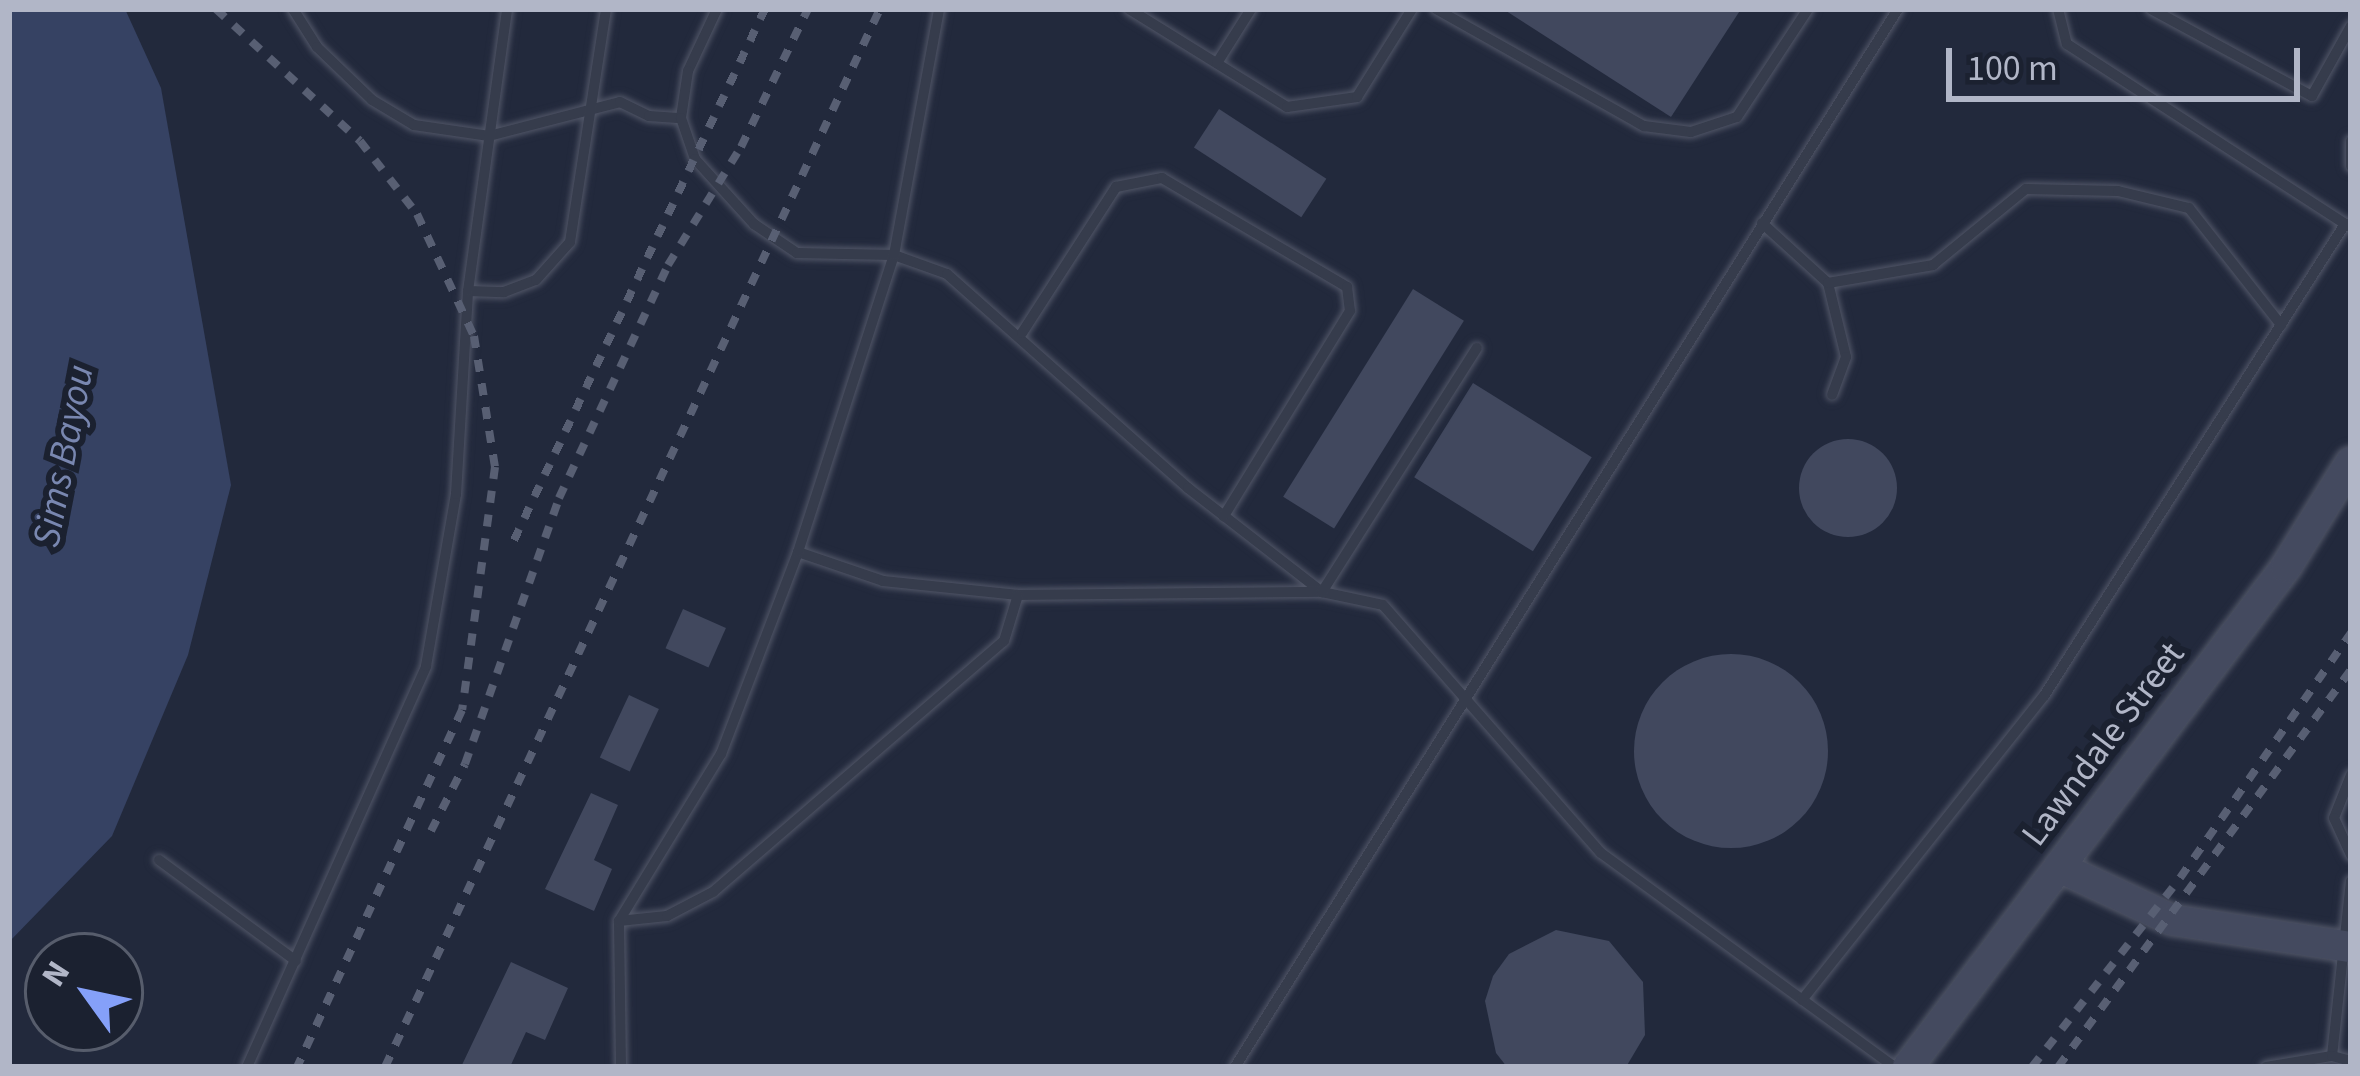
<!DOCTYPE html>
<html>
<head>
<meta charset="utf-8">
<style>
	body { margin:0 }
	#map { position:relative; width:2360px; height:1076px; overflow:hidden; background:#22293c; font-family:"Source Sans 3",sans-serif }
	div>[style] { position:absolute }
	.water>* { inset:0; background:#364263 }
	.building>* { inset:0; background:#41485e; transform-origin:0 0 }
	.round { border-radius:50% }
	.roads { filter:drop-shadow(0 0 3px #515667) drop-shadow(0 0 3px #515667) }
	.lane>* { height:10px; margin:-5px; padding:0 5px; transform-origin:5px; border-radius:5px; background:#363c4c }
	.secondary>* { height:30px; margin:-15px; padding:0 15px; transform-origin:15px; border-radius:15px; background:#444a5f }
	.rail>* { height:8px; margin-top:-4px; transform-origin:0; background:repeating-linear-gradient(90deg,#585f73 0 12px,transparent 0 24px) }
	span { translate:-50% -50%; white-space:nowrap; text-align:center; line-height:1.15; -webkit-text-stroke:12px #1b2130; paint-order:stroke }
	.street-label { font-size:36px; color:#b1b6c7 }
	.water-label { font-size:39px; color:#7987b0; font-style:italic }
	.frame { position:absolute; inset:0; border:12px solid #b1b6c7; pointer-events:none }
	.north { position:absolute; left:24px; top:932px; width:120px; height:120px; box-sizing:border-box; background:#1b2130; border:3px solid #575d6c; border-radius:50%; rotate:303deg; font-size:33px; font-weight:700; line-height:48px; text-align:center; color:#b1b6c7 }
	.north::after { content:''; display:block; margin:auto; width:42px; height:54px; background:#85a0f9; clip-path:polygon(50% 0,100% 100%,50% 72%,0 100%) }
	.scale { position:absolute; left:1946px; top:48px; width:354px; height:54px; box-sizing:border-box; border:6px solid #b1b6c7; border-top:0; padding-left:15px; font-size:36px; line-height:42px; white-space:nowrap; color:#b1b6c7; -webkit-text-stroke:9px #1b2130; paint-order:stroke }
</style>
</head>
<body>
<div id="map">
	<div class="water">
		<div style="clip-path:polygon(9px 9px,125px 9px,161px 88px,231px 485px,188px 655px,112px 836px,9px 942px)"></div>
	</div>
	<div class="building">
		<div style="clip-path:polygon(1503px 9px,1741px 9px,1671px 117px)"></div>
		<div style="left:1219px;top:109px;width:128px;height:46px;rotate:33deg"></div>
		<div style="left:1413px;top:289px;width:60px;height:245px;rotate:32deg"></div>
		<div style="left:1473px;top:383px;width:140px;height:111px;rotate:32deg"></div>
		<div class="round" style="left:1799px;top:439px;width:98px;height:98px"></div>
		<div style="left:683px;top:609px;width:47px;height:43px;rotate:24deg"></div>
		<div class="round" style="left:1634px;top:654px;width:194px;height:194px"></div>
		<div style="left:629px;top:695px;width:33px;height:69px;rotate:25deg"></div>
		<div style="clip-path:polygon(591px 793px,618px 805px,594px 860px,612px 869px,594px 911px,545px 889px)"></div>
		<div style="clip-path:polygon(1556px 930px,1609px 941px,1643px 982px,1645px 1035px,1626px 1067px,1507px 1067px,1496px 1053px,1485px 1001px,1493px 976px,1509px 954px)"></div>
		<div style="clip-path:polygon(511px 962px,568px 988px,545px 1040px,526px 1032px,510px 1067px,461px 1067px)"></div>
	</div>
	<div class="roads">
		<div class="lane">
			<div style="left:293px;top:9px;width:45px;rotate:57.7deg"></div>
			<div style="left:317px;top:47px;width:76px;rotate:43.9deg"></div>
			<div style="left:372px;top:100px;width:49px;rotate:30.8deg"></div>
			<div style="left:414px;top:125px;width:76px;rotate:8.3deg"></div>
			<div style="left:489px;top:136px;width:135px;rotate:-14.5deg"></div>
			<div style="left:620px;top:102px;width:32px;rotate:26deg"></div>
			<div style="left:649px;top:116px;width:32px;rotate:4deg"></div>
			<div style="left:717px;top:9px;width:68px;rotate:115.1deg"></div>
			<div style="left:688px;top:71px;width:48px;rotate:98.5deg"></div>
			<div style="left:681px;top:118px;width:43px;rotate:71.1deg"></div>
			<div style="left:695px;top:159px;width:88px;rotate:47.8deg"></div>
			<div style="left:754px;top:224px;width:52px;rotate:34deg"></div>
			<div style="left:797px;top:253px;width:97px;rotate:1.2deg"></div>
			<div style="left:894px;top:255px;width:56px;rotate:19.7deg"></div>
			<div style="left:947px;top:274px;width:322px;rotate:41.6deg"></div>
			<div style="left:1188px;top:488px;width:170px;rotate:37.8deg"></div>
			<div style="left:1322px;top:592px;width:62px;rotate:12deg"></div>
			<div style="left:1383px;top:605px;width:330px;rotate:48.7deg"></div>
			<div style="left:1601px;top:853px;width:363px;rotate:36.1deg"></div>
			<div style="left:1129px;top:9px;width:186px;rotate:31.8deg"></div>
			<div style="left:1287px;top:107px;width:71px;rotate:-8.1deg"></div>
			<div style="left:1357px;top:97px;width:104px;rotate:-58deg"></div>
			<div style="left:1436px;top:9px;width:239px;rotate:29.4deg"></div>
			<div style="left:1644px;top:126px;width:47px;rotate:7.3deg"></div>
			<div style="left:1691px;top:132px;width:48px;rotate:-18.1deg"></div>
			<div style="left:1737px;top:117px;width:129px;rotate:-56.7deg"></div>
			<div style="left:2058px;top:9px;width:36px;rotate:76deg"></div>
			<div style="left:2067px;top:44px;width:335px;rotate:32.9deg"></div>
			<div style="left:2151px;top:9px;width:183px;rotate:28.4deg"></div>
			<div style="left:2312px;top:96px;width:80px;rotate:-60.9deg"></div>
			<div style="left:1217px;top:63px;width:64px;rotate:-57.8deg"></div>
			<div style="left:2351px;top:141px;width:25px;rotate:90deg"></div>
			<div style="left:1762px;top:223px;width:89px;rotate:42.3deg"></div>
			<div style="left:1828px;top:283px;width:76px;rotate:76.3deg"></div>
			<div style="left:1846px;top:357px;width:40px;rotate:110.2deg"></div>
			<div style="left:1828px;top:283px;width:107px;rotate:-9.7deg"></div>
			<div style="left:1933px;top:265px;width:120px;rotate:-39.3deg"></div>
			<div style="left:2026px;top:189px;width:92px;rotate:1.2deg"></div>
			<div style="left:2118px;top:191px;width:73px;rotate:13.5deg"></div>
			<div style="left:2189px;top:208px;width:149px;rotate:51.8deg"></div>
			<div style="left:468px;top:291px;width:36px;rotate:2deg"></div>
			<div style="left:504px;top:292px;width:34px;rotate:-21deg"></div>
			<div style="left:536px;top:280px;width:51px;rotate:-48.2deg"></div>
			<div style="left:570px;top:242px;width:236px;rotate:-81.2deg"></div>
			<div style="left:1022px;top:333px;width:174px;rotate:-57.2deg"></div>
			<div style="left:1116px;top:187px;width:47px;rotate:-11.1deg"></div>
			<div style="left:1162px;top:178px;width:215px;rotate:30.5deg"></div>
			<div style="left:1347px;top:287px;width:24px;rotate:83deg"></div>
			<div style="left:1350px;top:311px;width:241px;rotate:121.6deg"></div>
			<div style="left:798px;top:552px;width:90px;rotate:18.8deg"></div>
			<div style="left:883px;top:581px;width:136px;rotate:5.9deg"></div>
			<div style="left:1018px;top:595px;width:304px;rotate:-0.6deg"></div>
			<div style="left:1322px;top:592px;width:289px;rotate:-57.6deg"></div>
			<div style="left:2351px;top:775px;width:46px;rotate:111.6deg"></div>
			<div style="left:2334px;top:818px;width:41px;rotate:65.3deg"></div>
			<div style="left:159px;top:860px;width:170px;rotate:36.4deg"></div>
			<div style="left:619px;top:921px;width:48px;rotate:-5.9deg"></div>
			<div style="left:667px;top:916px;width:52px;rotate:-27.6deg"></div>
			<div style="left:713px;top:892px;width:384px;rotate:-40.8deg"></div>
			<div style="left:1004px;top:641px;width:48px;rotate:-73.1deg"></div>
			<div style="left:1802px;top:1000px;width:389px;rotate:-51.5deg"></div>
			<div style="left:2044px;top:696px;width:560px;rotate:-57.47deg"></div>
			<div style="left:2332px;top:1056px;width:176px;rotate:-83.8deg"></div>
			<div style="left:247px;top:1067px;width:439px;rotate:-65.9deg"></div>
			<div style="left:426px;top:666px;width:175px;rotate:-80.1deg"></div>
			<div style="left:456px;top:494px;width:203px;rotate:-86.6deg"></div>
			<div style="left:468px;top:291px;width:285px;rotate:-82.1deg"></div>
			<div style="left:621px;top:1067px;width:146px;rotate:-90.8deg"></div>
			<div style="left:619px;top:921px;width:196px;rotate:-58.6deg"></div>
			<div style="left:721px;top:754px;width:216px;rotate:-69.1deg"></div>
			<div style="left:798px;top:552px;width:312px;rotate:-72.1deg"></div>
			<div style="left:894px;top:255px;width:250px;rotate:-79.6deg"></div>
			<div style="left:1235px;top:1067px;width:1249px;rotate:-57.93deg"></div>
			<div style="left:2266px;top:1067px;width:67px;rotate:-9.5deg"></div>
			<div style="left:2332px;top:1056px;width:20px;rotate:15deg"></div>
		</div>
		<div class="secondary">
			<div style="left:2059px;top:867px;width:125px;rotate:25.1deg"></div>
			<div style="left:2172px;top:920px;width:181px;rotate:8.6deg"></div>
			<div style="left:1908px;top:1067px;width:627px;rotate:-52.91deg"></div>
			<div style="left:2286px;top:567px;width:123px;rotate:-58.2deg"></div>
		</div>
	</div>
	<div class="rail">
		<div style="left:216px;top:9px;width:195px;rotate:42.5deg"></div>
		<div style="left:360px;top:141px;width:93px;rotate:52deg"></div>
		<div style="left:417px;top:214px;width:135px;rotate:65deg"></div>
		<div style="left:474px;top:336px;width:133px;rotate:80.9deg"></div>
		<div style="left:495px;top:467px;width:245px;rotate:97.7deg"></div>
		<div style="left:462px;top:710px;width:393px;rotate:114.8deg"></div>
		<div style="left:514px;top:540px;width:587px;rotate:-64.7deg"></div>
		<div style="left:431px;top:831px;width:75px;rotate:-63.1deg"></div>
		<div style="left:465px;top:764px;width:282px;rotate:-70.5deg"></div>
		<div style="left:559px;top:498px;width:257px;rotate:-64.9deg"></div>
		<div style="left:668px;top:265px;width:139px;rotate:-58.3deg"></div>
		<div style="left:741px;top:147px;width:153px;rotate:-64.1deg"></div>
		<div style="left:385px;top:1067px;width:1168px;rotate:-64.93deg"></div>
		<div style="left:2032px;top:1067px;width:240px;rotate:-51.9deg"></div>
		<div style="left:2180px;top:878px;width:299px;rotate:-55.1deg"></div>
		<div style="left:2058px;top:1067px;width:494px;rotate:-53.6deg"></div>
	</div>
	<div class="street-label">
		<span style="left:2103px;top:744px;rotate:-53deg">Lawndale Street</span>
	</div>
	<div class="water-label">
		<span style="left:64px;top:456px;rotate:-79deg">Sims Bayou</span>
	</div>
	<div class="frame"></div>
	<div class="north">N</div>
	<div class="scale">100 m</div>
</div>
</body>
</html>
